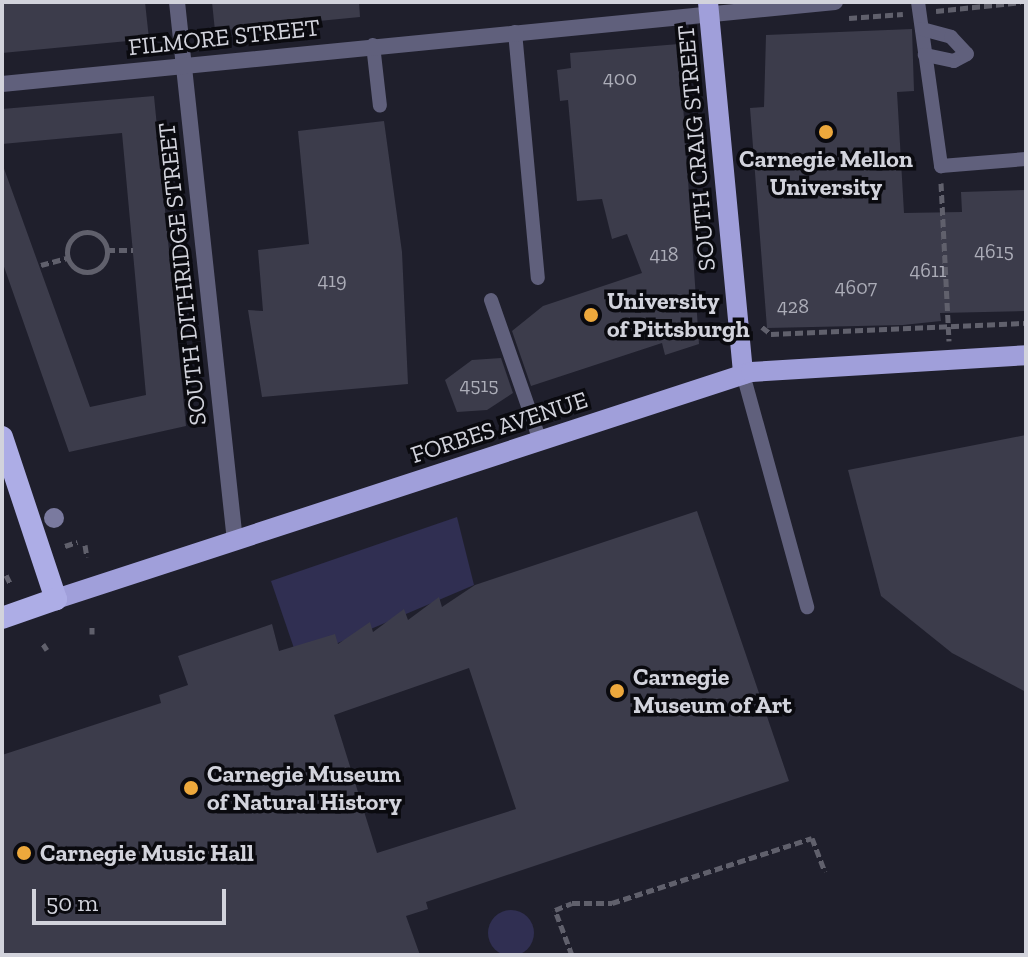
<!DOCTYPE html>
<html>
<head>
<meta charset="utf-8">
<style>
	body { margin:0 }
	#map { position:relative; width:1028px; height:957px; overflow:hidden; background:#1f1f2c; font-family:"Zilla Slab",serif }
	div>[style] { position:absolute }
	.green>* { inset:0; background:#302f52 }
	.round { border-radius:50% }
	.building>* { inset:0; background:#3c3c4b }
	.path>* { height:5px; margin-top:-2.5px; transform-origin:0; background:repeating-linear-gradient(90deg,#60606c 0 8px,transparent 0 12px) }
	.path>.ring { margin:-2.5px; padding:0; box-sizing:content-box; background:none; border:5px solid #60606c; border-radius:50% }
	.service>* { height:14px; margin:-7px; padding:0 7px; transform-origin:7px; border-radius:7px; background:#60607c }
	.minor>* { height:16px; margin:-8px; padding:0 8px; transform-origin:8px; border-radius:8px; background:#60607c }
	.primary>* { height:20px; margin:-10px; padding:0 10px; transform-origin:10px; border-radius:10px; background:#a09fda }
	.trunk>* { height:22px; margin:-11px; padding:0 11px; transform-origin:11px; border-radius:11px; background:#adade6 }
	.trees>* { width:20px; height:20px; margin:-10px; border-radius:50%; background:#7a7a9f }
	.dots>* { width:22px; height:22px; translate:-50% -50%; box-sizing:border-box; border:4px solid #0a0a0f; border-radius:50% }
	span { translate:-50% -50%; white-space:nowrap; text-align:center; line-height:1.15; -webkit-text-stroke:7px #0a0a0f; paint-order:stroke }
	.number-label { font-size:20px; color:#acadb8 }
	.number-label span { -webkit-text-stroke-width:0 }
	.street-label { font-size:24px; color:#d2d3dc }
	.poi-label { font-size:24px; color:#d2d3dc; font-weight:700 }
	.left { translate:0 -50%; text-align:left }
	.frame { position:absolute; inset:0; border:4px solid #d2d3dc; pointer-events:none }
	.scale { position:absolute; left:32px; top:889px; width:194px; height:36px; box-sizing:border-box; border:4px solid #d2d3dc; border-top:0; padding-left:10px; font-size:24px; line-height:28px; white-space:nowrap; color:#d2d3dc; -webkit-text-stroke:6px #0a0a0f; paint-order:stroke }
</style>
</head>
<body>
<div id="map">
	<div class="green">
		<div style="clip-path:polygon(457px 517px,474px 585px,298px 660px,271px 581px)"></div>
		<div class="round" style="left:488px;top:910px;width:46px;height:46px"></div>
	</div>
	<div class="building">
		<div style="clip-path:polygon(2px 2px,145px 2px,149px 39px,2px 53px)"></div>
		<div style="clip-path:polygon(212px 2px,359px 2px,360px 17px,215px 31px)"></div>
		<div style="clip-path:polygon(912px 29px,914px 91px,897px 92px,904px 213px,962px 212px,961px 192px,1026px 190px,1026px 311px,940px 313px,941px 321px,903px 325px,767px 328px,750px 108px,764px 107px,766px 35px)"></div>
		<div style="clip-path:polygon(679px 44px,699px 344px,665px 355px,662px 343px,531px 386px,512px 331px,543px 306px,642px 273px,627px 234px,612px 239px,602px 199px,577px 201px,568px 100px,560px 101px,557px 70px,571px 68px,570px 53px)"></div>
		<div style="clip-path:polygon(154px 96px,186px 426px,69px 452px,2px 261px,2px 163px,90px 407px,146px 395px,122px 133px,2px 144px,2px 109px)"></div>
		<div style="clip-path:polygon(384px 121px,402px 252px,408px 384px,262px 397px,248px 310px,263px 311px,258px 250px,309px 244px,298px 131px)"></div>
		<div style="clip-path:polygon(501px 358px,513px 393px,487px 410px,457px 412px,445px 380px,472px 360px)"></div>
		<div style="clip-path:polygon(1026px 435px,1026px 692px,952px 653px,881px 596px,848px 470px)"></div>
		<div style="clip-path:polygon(evenodd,697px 511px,789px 781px,426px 902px,428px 909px,406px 916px,420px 955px,2px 955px,2px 755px,161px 703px,159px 695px,188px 685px,178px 656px,272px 624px,279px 651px,335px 634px,338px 644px,370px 622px,373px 632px,404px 609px,408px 620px,439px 597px,442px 607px,475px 585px,697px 511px,469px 668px,516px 809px,377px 853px,334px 715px,469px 668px)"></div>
	</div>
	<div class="path">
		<div style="left:936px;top:11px;width:85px;rotate:-6deg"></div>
		<div style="left:849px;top:18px;width:54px;rotate:-4.2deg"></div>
		<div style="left:941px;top:183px;width:158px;rotate:87.1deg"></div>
		<div class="ring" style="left:67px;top:232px;width:35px;height:35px"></div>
		<div style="left:107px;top:250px;width:26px"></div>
		<div style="left:41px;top:265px;width:28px;rotate:-15deg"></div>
		<div style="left:762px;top:327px;width:11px;rotate:38deg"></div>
		<div style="left:771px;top:334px;width:255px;rotate:-2.5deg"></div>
		<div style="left:85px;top:545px;width:12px;rotate:81deg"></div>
		<div style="left:65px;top:546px;width:13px;rotate:-18deg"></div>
		<div style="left:6px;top:575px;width:9px;rotate:63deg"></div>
		<div style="left:92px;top:627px;width:7px;rotate:90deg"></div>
		<div style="left:43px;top:644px;width:7px;rotate:56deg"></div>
		<div style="left:572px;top:955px;width:48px;rotate:-110.7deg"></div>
		<div style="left:555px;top:910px;width:18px;rotate:-22deg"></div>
		<div style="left:572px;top:903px;width:40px"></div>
		<div style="left:612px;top:903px;width:210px;rotate:-18deg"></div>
		<div style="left:812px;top:838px;width:36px;rotate:69deg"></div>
	</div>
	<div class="service">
		<div style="left:918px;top:2px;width:166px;rotate:82deg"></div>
		<div style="left:941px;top:166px;width:85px;rotate:-4.7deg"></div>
		<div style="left:922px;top:29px;width:30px;rotate:15deg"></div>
		<div style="left:951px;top:37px;width:23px;rotate:47deg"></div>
		<div style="left:967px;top:54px;width:15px;rotate:152deg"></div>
		<div style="left:954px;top:61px;width:30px;rotate:-168deg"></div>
		<div style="left:515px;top:32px;width:247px;rotate:84.7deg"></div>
		<div style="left:373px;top:45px;width:61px;rotate:83.5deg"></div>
		<div style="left:491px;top:300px;width:149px;rotate:70.8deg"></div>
		<div style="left:743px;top:374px;width:242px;rotate:74.6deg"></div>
	</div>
	<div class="minor">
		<div style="left:177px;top:2px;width:542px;rotate:83.86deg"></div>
		<div style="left:2px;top:84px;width:837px;rotate:-5.62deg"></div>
	</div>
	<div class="primary">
		<div style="left:708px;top:2px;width:374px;rotate:84.6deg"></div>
		<div style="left:56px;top:599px;width:731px;rotate:-18.09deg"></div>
		<div style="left:751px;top:372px;width:276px;rotate:-3.5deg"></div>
	</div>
	<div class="trunk">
		<div style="left:2px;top:437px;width:171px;rotate:71.6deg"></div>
		<div style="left:56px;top:599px;width:57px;rotate:160.6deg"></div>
	</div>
	<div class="trees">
		<div style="left:54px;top:518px"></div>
	</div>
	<div class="dots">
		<div style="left:826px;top:132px;background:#eda83c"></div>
		<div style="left:591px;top:315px;background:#eda83c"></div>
		<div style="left:617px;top:691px;background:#eda83c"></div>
		<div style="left:191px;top:788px;background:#eda83c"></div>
		<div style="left:24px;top:853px;background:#eda83c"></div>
	</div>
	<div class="number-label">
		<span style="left:620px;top:78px">400</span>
		<span style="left:994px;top:251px">4615</span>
		<span style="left:664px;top:254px">418</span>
		<span style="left:928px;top:270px">4611</span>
		<span style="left:332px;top:280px">419</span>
		<span style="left:856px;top:287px">4607</span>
		<span style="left:793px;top:306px">428</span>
		<span style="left:479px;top:385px">4515</span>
	</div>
	<div class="street-label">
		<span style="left:224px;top:37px;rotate:-6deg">FILMORE STREET</span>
		<span style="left:696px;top:148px;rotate:-95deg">SOUTH CRAIG STREET</span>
		<span style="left:182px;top:274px;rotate:-96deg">SOUTH DITHRIDGE STREET</span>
		<span style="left:499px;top:427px;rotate:-18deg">FORBES AVENUE</span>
	</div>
	<div class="poi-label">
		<span style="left:826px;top:173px">Carnegie Mellon<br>University</span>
		<span class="left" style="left:607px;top:315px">University<br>of Pittsburgh</span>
		<span class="left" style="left:633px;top:691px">Carnegie<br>Museum of Art</span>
		<span class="left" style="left:207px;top:788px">Carnegie Museum<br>of Natural History</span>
		<span class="left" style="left:40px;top:853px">Carnegie Music Hall</span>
	</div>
	<div class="frame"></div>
	<div class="scale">50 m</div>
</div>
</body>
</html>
